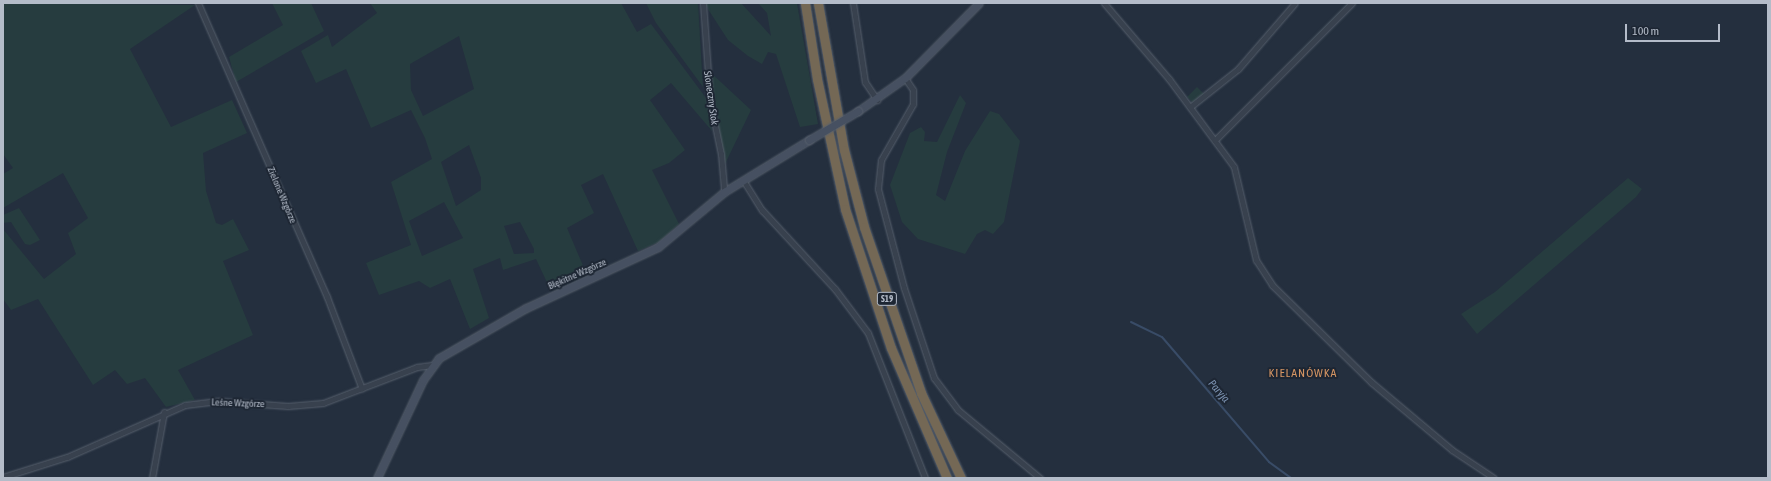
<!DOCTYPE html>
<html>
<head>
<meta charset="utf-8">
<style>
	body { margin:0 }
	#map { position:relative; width:1771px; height:481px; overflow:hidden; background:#242f3e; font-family:"Asap Condensed",sans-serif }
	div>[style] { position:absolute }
	.green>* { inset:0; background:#263c3f; transform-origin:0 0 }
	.stream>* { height:2px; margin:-1px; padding:0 1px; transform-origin:1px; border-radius:1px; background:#394c67 }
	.roads { filter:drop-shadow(0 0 1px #565f6c) drop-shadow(0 0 1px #565f6c) }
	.street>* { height:5px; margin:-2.5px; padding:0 2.5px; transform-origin:2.5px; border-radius:2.5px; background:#38414e }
	.secondary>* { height:7px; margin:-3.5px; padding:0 3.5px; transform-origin:3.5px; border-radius:3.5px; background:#465061 }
	.highway>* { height:9px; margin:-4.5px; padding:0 4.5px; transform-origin:4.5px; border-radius:4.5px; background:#746855 }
	.bridges { filter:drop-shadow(0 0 1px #565f6c) drop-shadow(0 0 1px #565f6c) }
	.secondary-bridge>* { height:7px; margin:-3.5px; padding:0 3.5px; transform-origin:3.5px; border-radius:3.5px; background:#465061 }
	span { translate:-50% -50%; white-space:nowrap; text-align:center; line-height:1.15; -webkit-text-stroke:4px #1d2633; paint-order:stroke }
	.shield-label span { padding:1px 3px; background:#1d2633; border:1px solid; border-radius:3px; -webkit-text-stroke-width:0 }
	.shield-label { font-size:9px; color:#b4bcc9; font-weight:700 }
	.street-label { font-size:10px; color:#b4bcc9 }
	.water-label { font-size:11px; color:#7c92b1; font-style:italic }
	.quarter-label { font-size:12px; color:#d59563; letter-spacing:1px }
	.frame { position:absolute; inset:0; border:4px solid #b4bcc9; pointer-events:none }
	.scale { position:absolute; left:1625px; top:24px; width:95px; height:18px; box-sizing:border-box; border:2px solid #b4bcc9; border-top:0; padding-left:5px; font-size:12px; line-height:14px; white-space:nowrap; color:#b4bcc9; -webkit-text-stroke:3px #1d2633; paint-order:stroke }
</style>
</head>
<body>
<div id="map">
	<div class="green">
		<div style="clip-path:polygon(3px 3px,195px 5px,130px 49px,171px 127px,232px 100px,247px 133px,203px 153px,206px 191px,216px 223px,222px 225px,233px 219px,249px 250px,223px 261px,253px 335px,178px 370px,195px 400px,166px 407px,145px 378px,127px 384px,115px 370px,93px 385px,38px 299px,11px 310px,3px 299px,3px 229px,44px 279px,76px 254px,68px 233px,88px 218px,63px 173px,3px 208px,3px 174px,13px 168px,3px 154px)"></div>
		<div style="clip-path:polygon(272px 3px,311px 3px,324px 31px,236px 82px,229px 57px,283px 25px)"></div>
		<div style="clip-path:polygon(evenodd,370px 3px,621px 3px,637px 32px,651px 24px,706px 98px,712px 131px,671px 83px,650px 100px,685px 150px,669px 163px,652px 170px,679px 224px,659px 242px,638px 251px,603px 174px,581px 185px,594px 213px,567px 228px,587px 275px,551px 291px,536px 259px,503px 270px,500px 258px,473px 269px,489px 318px,470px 329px,450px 279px,430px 288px,419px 281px,379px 295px,366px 263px,411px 245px,391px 182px,432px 159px,425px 138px,411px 110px,371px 128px,346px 69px,316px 83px,301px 51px,328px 35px,332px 47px,377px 13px,370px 3px,459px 36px,474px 89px,423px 116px,411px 90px,410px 64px,459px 36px,370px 3px,469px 145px,481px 178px,481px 190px,456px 206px,441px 162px,469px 145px,370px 3px,444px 202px,463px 238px,422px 256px,409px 221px,444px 202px,370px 3px,520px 222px,534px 249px,534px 253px,514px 254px,504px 226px,520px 222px)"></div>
		<div style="clip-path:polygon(646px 3px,698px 3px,703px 87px,656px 23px)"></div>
		<div style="clip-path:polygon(704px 3px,741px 3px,771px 36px,767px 13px,758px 3px,797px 3px,818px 124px,800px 127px,776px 54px,768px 52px,762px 64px,748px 56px,728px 40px)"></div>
		<div style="clip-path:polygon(709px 71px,751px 110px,725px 164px,713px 103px)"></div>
		<div style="left:1197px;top:87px;width:10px;height:14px;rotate:45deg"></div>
		<div style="clip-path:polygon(960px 95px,966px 103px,947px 152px,936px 195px,945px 201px,965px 151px,990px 111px,999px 114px,1020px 141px,1004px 222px,993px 234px,985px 230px,977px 234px,965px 254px,918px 239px,902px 222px,890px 185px,910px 133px,921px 127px,925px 132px,924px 141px,937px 142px)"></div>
		<div style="clip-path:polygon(1628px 178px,1642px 189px,1636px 197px,1477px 334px,1461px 314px,1495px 292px)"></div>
		<div style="clip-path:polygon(19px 208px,40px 240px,30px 245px,25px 244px,11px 222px,3px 223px,3px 215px)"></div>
	</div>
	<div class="stream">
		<div style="left:1131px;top:322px;width:34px;rotate:26deg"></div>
		<div style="left:1162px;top:337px;width:165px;rotate:49.4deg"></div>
		<div style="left:1269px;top:462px;width:27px;rotate:36deg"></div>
	</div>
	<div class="roads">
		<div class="street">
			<div style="left:198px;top:3px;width:321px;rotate:66.3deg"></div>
			<div style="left:327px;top:297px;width:98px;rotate:69.2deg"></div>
			<div style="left:703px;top:3px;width:98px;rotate:85.9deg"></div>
			<div style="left:710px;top:101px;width:54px;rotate:78.3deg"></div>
			<div style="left:721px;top:154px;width:38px;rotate:85deg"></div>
			<div style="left:853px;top:3px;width:80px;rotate:81.4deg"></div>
			<div style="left:865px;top:82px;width:22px;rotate:56deg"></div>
			<div style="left:1104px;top:3px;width:100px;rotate:49.5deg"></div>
			<div style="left:1169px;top:79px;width:109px;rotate:53.5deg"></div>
			<div style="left:1234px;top:167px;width:96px;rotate:76.7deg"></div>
			<div style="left:1256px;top:260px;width:30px;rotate:57deg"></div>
			<div style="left:1272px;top:285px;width:139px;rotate:44.4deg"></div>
			<div style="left:1371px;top:382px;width:106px;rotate:40deg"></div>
			<div style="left:1452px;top:450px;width:50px;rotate:33.7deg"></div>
			<div style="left:905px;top:78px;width:14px;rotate:56deg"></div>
			<div style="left:913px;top:90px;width:14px;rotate:90deg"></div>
			<div style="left:913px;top:104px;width:64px;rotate:119.7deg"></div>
			<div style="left:881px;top:160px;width:29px;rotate:96deg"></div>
			<div style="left:878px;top:189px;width:102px;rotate:75.3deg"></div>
			<div style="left:904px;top:288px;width:95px;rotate:71.6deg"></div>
			<div style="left:934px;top:378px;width:40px;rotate:53deg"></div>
			<div style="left:958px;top:410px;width:107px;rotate:39.7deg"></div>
			<div style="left:1190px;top:107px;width:61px;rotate:-38.4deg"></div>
			<div style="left:1238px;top:69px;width:87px;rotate:-49.2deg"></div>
			<div style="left:1215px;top:140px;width:194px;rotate:-45deg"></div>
			<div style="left:743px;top:180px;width:36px;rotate:58deg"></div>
			<div style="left:762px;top:210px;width:108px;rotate:47.3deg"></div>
			<div style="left:835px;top:289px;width:55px;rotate:53.1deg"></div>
			<div style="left:868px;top:333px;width:156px;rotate:68.5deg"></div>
			<div style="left:3px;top:477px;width:67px;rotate:-17.4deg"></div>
			<div style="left:67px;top:457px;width:129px;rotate:-23.8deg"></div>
			<div style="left:185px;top:405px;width:35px;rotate:-7deg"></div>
			<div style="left:220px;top:401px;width:68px;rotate:4.2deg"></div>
			<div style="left:288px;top:406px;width:35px;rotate:-5deg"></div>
			<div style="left:323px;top:403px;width:101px;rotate:-21deg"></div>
			<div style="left:417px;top:367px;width:15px;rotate:-8deg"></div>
			<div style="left:152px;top:478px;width:67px;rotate:-79.7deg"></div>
		</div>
		<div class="secondary">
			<div style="left:858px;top:111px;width:57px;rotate:-35.1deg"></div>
			<div style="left:905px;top:78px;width:105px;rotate:-45.4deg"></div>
			<div style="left:377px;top:478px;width:108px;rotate:-64.9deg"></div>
			<div style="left:423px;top:380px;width:27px;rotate:-54deg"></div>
			<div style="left:439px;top:358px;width:100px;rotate:-29.9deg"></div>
			<div style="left:526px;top:308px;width:145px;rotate:-24.8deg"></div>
			<div style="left:658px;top:247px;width:86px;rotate:-39.8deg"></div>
			<div style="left:724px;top:192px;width:100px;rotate:-31.5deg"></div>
		</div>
		<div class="highway">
			<div style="left:805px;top:3px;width:77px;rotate:81deg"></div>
			<div style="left:817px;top:79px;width:133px;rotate:77.8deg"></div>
			<div style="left:845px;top:209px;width:146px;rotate:71.7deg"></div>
			<div style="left:891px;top:348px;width:142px;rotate:66.7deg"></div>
			<div style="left:818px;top:3px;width:149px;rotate:80deg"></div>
			<div style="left:844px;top:150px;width:80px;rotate:75.4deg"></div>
			<div style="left:864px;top:227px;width:176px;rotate:71deg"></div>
			<div style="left:921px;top:393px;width:94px;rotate:64.8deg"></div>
		</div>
	</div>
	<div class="bridges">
		<div class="secondary-bridge">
			<div style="left:809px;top:140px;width:57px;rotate:-30.6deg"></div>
		</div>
	</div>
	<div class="shield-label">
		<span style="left:887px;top:299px">S19</span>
	</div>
	<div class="street-label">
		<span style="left:711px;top:98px;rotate:82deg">Słoneczny Stok</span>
		<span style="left:282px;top:195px;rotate:67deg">Zielone Wzgórze</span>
		<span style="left:577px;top:274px;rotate:-24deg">Błękitne Wzgórze</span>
		<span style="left:238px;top:403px;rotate:2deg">Leśne Wzgórze</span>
	</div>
	<div class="water-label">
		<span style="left:1219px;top:391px;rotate:49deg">Paryja</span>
	</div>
	<div class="quarter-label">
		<span style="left:1303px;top:374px">KIELANÓWKA</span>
	</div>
	<div class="frame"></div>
	<div class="scale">100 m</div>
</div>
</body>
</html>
